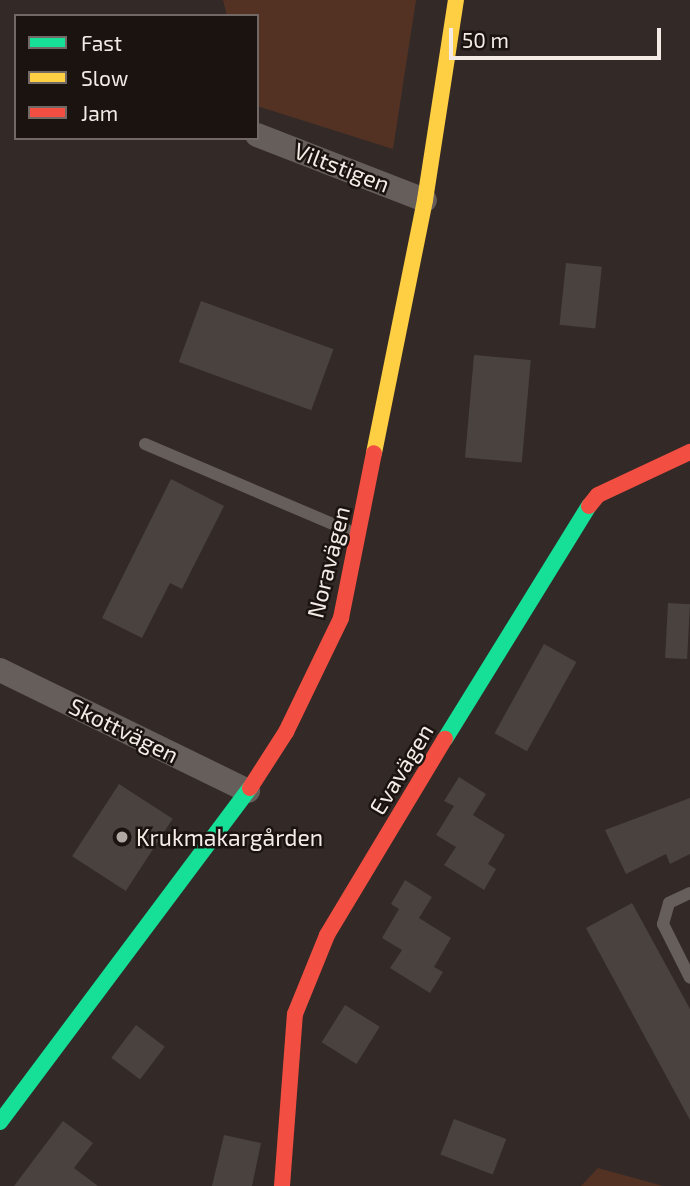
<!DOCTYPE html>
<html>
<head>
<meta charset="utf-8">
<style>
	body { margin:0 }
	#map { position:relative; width:690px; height:1186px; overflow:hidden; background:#332a27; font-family:"Exo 2",sans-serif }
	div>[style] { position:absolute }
	.green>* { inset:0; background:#533224 }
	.building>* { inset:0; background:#49423f; transform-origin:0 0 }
	.lane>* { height:12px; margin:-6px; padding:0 6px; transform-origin:6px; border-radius:6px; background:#665e5a }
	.street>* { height:24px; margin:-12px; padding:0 12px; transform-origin:12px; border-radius:12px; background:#665e5a }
	.fast>* { height:16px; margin:-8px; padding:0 8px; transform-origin:8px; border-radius:8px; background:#16e098 }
	.slow>* { height:16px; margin:-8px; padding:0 8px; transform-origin:8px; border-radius:8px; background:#ffcf43 }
	.jam>* { height:16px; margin:-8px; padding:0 8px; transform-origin:8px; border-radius:8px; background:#f24e42 }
	.dots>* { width:19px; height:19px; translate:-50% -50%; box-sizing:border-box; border:4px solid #1a1310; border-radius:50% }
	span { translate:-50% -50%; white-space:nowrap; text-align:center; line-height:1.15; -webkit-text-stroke:5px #1a1310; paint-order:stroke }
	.street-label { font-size:23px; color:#f5ebe6 }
	.poi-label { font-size:23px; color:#f5ebe6 }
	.left { translate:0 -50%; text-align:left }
	.legend { position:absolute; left:14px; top:14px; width:245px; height:126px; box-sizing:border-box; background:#1a1310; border:2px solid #726966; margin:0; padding:9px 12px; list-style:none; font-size:21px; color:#f5ebe6 }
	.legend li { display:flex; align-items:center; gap:14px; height:35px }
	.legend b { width:35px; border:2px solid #726966 }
	.scale { position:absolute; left:449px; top:28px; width:212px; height:32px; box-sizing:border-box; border:4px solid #f5ebe6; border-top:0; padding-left:9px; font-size:21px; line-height:24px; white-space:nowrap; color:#f5ebe6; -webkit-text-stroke:5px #1a1310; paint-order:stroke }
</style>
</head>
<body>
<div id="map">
	<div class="green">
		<div style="clip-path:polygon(223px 0,416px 0,393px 149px,257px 106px,257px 16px,227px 16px)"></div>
		<div style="clip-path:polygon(598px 1168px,663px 1186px,581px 1186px)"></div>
	</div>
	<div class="building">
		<div style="left:566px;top:263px;width:36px;height:62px;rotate:6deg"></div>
		<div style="left:201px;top:301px;width:141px;height:65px;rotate:20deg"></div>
		<div style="left:474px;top:355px;width:57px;height:103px;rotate:5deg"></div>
		<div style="clip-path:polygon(171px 479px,224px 506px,182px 589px,170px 583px,142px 638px,102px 618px)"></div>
		<div style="left:668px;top:603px;width:22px;height:55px;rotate:3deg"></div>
		<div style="left:544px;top:644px;width:37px;height:102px;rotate:29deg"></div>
		<div style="clip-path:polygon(459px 777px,486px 794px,473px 815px,505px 835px,488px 864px,496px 869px,484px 890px,444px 865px,456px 847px,436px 835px,454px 806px,444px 801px)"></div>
		<div style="left:119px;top:784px;width:64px;height:86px;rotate:33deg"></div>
		<div style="clip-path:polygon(690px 798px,690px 854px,670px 864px,666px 854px,626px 874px,605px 830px)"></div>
		<div style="clip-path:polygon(405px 880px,432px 897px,419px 918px,451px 938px,434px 967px,443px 972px,430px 993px,390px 968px,402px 950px,382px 938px,399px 909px,391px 904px)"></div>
		<div style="clip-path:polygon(632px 903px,690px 1009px,690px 1120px,586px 928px)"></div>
		<div style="left:345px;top:1005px;width:41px;height:44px;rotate:32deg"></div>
		<div style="left:136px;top:1025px;width:36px;height:41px;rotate:37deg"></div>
		<div style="left:454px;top:1119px;width:56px;height:38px;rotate:21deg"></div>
		<div style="clip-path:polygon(63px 1121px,93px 1143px,74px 1168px,98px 1186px,14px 1186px)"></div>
		<div style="clip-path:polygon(224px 1135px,261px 1143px,252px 1186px,212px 1186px)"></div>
	</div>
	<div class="lane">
		<div style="left:145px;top:444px;width:229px;rotate:23.1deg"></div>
		<div style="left:690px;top:893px;width:23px;rotate:155deg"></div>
		<div style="left:669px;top:903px;width:22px;rotate:106deg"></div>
		<div style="left:663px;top:924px;width:60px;rotate:63.4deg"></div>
	</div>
	<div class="street">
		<div style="left:257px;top:135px;width:180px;rotate:21.2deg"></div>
		<div style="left:0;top:670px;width:276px;rotate:26deg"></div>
	</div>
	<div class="fast">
		<div style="left:445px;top:739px;width:274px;rotate:-58.3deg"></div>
		<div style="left:0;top:1122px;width:417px;rotate:-53.2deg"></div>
	</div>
	<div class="slow">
		<div style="left:374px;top:453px;width:258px;rotate:-78.6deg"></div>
		<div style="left:425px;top:200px;width:202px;rotate:-81.2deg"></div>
	</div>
	<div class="jam">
		<div style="left:589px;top:506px;width:14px;rotate:-51deg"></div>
		<div style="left:598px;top:495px;width:102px;rotate:-25.1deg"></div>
		<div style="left:250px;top:788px;width:67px;rotate:-57.3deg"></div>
		<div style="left:286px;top:732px;width:127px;rotate:-64.2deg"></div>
		<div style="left:341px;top:618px;width:168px;rotate:-78.7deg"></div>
		<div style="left:282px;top:1186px;width:172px;rotate:-85.7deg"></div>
		<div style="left:295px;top:1014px;width:85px;rotate:-67.9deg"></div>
		<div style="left:327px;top:935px;width:229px;rotate:-59deg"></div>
	</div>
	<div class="dots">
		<div style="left:122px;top:837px;background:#b1a7a3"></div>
	</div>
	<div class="street-label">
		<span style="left:342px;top:167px;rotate:21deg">Viltstigen</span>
		<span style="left:328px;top:562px;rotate:-76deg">Noravägen</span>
		<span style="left:124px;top:730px;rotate:26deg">Skottvägen</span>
		<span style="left:401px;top:769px;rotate:-59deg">Evavägen</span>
	</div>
	<div class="poi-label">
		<span class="left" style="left:136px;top:837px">Krukmakargården</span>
	</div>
	<ul class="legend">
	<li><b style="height:9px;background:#16e098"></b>Fast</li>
	<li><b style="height:9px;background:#ffcf43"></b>Slow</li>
	<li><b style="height:9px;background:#f24e42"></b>Jam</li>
	</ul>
	<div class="scale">50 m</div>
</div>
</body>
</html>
